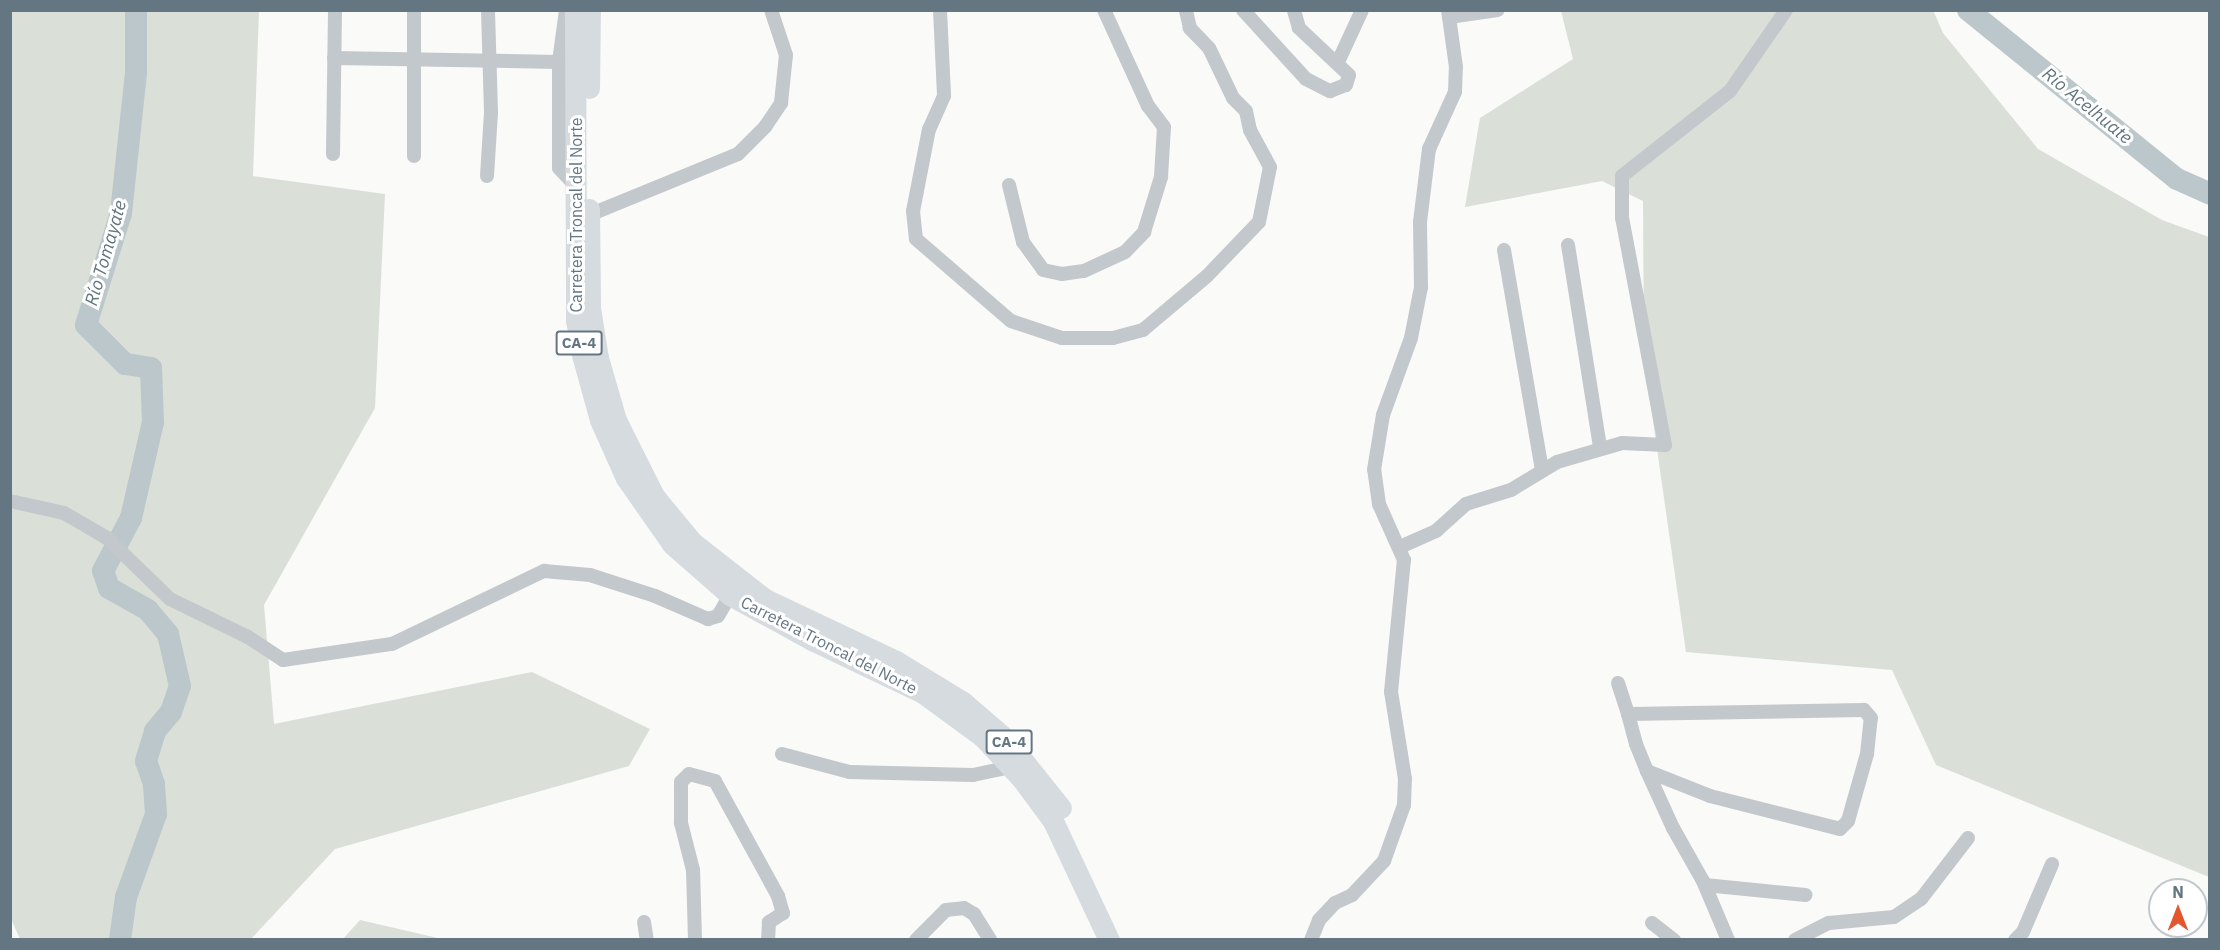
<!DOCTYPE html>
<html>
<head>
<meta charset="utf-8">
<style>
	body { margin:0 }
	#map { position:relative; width:2220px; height:950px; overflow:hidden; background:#fafaf8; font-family:"IBM Plex Sans",sans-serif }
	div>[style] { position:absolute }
	.green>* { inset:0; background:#dadfd7 }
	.river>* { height:22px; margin:-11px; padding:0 11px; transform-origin:11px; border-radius:11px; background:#bbc7cb }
	.street>* { height:14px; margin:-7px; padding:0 7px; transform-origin:7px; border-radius:7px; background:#c3c8cc }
	.primary>* { height:21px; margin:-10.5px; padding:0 10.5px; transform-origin:10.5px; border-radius:10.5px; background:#d6dbdf }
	span { translate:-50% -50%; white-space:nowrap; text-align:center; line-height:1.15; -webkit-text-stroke:6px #fff; paint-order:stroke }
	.shield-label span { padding:2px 4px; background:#fff; border:2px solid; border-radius:4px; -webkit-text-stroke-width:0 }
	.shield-label { font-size:15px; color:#657683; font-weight:700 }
	.street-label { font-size:16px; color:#657683 }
	.water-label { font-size:18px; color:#60757c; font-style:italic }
	.frame { position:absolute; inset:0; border:12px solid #657683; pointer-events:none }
	.north { position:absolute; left:2148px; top:878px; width:60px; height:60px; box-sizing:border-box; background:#fff; border:2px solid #c1c8cd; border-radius:50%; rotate:0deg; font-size:16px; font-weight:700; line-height:24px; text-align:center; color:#657683 }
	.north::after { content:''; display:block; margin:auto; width:21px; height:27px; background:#e4572e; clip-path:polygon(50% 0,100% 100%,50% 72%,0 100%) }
</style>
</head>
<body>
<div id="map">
	<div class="green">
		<div style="clip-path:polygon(1933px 10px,1943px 33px,2038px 149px,2162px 220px,2209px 237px,2209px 877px,1936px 765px,1892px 670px,1686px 652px,1644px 358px,1643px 201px,1602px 181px,1465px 207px,1480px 118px,1573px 59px,1561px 11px)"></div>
		<div style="clip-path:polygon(11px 11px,259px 11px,253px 176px,385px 194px,375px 408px,264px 605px,274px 724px,532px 672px,650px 729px,629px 766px,335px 849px,251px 939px,20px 939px,11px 919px)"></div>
		<div style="clip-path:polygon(360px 920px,442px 939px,343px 939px)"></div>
	</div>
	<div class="river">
		<div style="left:1968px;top:10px;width:269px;rotate:39deg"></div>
		<div style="left:2177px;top:179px;width:36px;rotate:24deg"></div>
		<div style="left:120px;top:940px;width:43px;rotate:-82.1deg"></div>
		<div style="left:126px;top:897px;width:88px;rotate:-70.1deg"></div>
		<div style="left:156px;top:814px;width:30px;rotate:-94deg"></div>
		<div style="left:154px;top:784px;width:24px;rotate:-109deg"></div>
		<div style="left:146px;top:761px;width:31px;rotate:-73deg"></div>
		<div style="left:155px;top:731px;width:25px;rotate:-50deg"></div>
		<div style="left:171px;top:712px;width:28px;rotate:-71deg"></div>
		<div style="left:180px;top:686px;width:53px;rotate:-103deg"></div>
		<div style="left:168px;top:634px;width:31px;rotate:-130deg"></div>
		<div style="left:148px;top:610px;width:45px;rotate:-150.6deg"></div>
		<div style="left:109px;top:588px;width:18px;rotate:-109deg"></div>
		<div style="left:103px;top:571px;width:60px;rotate:-62.2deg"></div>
		<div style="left:131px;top:518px;width:98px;rotate:-77.1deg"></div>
		<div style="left:153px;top:422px;width:54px;rotate:-92.1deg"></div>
		<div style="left:151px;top:368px;width:26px;rotate:-171deg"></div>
		<div style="left:125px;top:364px;width:55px;rotate:-135deg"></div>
		<div style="left:86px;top:325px;width:117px;rotate:-72.6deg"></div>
		<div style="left:121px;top:213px;width:142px;rotate:-83.9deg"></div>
		<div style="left:136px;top:72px;width:62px;rotate:-90deg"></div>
	</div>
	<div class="street">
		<div style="left:566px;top:10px;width:52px;rotate:97.7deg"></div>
		<div style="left:559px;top:62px;width:106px;rotate:90deg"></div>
		<div style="left:559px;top:168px;width:23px;rotate:47deg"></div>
		<div style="left:940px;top:10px;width:86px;rotate:87.3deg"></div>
		<div style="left:944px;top:96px;width:36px;rotate:114deg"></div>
		<div style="left:929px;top:129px;width:84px;rotate:101deg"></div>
		<div style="left:913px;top:211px;width:28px;rotate:84deg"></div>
		<div style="left:916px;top:239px;width:125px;rotate:40.8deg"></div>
		<div style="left:1011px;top:321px;width:54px;rotate:18.4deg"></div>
		<div style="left:1062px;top:338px;width:51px"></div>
		<div style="left:1113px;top:338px;width:31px;rotate:-15deg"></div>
		<div style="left:1143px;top:330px;width:84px;rotate:-40.2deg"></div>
		<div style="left:1207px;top:276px;width:75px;rotate:-46.1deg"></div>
		<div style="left:1259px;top:222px;width:56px;rotate:-78.7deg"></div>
		<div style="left:1270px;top:167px;width:42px;rotate:-118.4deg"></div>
		<div style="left:1250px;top:130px;width:19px;rotate:-102deg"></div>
		<div style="left:1246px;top:111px;width:18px;rotate:-135deg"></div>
		<div style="left:1233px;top:98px;width:55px;rotate:-115.6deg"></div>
		<div style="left:1209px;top:48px;width:28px;rotate:-134deg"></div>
		<div style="left:1190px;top:28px;width:18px;rotate:-103deg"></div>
		<div style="left:1243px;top:10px;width:93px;rotate:47.6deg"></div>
		<div style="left:1306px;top:79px;width:27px;rotate:27deg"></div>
		<div style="left:1330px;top:91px;width:17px;rotate:-21deg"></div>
		<div style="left:1346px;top:85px;width:10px;rotate:-73deg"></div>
		<div style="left:1349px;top:75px;width:69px;rotate:-136.8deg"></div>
		<div style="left:1299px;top:28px;width:19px;rotate:-106deg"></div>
		<div style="left:1449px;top:17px;width:49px;rotate:-8.1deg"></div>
		<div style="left:334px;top:58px;width:225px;rotate:1deg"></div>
		<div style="left:1338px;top:62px;width:57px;rotate:-65.2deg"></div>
		<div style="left:333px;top:154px;width:144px;rotate:-89.2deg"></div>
		<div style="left:414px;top:156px;width:146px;rotate:-90deg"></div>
		<div style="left:487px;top:176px;width:64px;rotate:-86.4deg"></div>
		<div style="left:491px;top:112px;width:102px;rotate:-91.7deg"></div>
		<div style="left:1009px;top:185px;width:59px;rotate:76.2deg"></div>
		<div style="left:1023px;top:242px;width:34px;rotate:54deg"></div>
		<div style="left:1043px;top:270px;width:19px;rotate:12deg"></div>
		<div style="left:1062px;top:274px;width:22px;rotate:-8deg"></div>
		<div style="left:1084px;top:271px;width:45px;rotate:-24.9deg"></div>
		<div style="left:1125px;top:252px;width:28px;rotate:-46deg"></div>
		<div style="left:1144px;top:232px;width:58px;rotate:-72.8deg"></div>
		<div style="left:1161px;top:177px;width:50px;rotate:-86.6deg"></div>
		<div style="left:1164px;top:127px;width:26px;rotate:-127deg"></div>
		<div style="left:1148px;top:106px;width:106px;rotate:-114.6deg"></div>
		<div style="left:589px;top:215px;width:161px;rotate:-22.3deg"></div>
		<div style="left:738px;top:154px;width:38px;rotate:-45deg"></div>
		<div style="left:765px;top:127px;width:29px;rotate:-56deg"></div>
		<div style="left:781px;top:103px;width:48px;rotate:-84.1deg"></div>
		<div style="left:786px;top:55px;width:47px;rotate:-108.4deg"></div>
		<div style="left:1568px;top:245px;width:205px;rotate:81deg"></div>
		<div style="left:1504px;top:250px;width:224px;rotate:80.2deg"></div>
		<div style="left:10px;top:501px;width:55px;rotate:12.5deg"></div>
		<div style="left:64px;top:513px;width:50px;rotate:30.2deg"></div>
		<div style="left:107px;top:538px;width:88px;rotate:44.1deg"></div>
		<div style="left:170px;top:599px;width:87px;rotate:26deg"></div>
		<div style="left:248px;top:637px;width:42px;rotate:33.3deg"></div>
		<div style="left:283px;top:660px;width:110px;rotate:-8.4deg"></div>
		<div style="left:392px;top:644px;width:169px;rotate:-25.7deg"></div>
		<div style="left:544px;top:571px;width:46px;rotate:5deg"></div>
		<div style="left:590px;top:575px;width:68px;rotate:17.9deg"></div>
		<div style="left:655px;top:596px;width:58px;rotate:23.5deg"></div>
		<div style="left:708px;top:619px;width:10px;rotate:-17deg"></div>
		<div style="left:718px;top:616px;width:24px;rotate:-60deg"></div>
		<div style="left:1400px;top:547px;width:39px;rotate:-24deg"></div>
		<div style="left:1436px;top:531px;width:40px;rotate:-42deg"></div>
		<div style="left:1466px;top:504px;width:47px;rotate:-17.3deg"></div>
		<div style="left:1511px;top:490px;width:54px;rotate:-31.3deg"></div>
		<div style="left:1557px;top:462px;width:68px;rotate:-16.3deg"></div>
		<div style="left:1622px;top:443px;width:43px;rotate:2.7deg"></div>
		<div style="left:1665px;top:445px;width:231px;rotate:-100.7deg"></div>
		<div style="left:1622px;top:218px;width:42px;rotate:-90deg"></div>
		<div style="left:1622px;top:176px;width:137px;rotate:-38.2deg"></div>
		<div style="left:1730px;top:91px;width:98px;rotate:-55.3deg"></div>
		<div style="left:1618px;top:683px;width:33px;rotate:72deg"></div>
		<div style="left:782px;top:754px;width:69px;rotate:15deg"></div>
		<div style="left:849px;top:772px;width:124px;rotate:1.4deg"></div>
		<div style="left:973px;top:775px;width:40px;rotate:-12deg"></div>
		<div style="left:1647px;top:771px;width:68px;rotate:21.6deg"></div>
		<div style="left:1710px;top:796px;width:134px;rotate:14.2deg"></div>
		<div style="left:1840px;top:829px;width:11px;rotate:-45deg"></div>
		<div style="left:1848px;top:821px;width:70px;rotate:-74.2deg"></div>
		<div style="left:1867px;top:754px;width:36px;rotate:-84deg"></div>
		<div style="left:1871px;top:718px;width:11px;rotate:-131deg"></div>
		<div style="left:1864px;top:710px;width:236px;rotate:179deg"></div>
		<div style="left:1628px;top:714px;width:31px;rotate:75deg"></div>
		<div style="left:1636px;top:744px;width:29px;rotate:68deg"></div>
		<div style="left:1647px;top:771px;width:63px;rotate:65.5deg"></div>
		<div style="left:1673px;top:828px;width:61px;rotate:60.5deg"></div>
		<div style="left:1703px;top:881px;width:64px;rotate:67deg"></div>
		<div style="left:1705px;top:885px;width:101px;rotate:5.7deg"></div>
		<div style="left:644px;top:922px;width:18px;rotate:81deg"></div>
		<div style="left:1652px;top:923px;width:28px;rotate:38deg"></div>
		<div style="left:695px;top:940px;width:70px;rotate:-91.6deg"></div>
		<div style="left:693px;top:870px;width:49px;rotate:-104.3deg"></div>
		<div style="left:681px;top:823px;width:41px;rotate:-90deg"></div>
		<div style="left:681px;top:782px;width:11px;rotate:-45deg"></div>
		<div style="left:689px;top:774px;width:27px;rotate:15deg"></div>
		<div style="left:715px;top:781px;width:131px;rotate:61.3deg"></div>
		<div style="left:778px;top:896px;width:18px;rotate:74deg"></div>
		<div style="left:783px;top:913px;width:17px;rotate:147deg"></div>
		<div style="left:769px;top:922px;width:18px;rotate:93deg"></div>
		<div style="left:916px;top:940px;width:42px;rotate:-45deg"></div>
		<div style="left:946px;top:910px;width:18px;rotate:-6deg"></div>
		<div style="left:964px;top:908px;width:12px;rotate:31deg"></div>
		<div style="left:974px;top:914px;width:31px;rotate:58deg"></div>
		<div style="left:1311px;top:940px;width:22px;rotate:-68deg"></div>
		<div style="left:1319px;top:920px;width:23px;rotate:-47deg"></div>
		<div style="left:1335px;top:903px;width:19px;rotate:-25deg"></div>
		<div style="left:1352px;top:895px;width:47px;rotate:-46.7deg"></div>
		<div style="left:1384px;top:861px;width:59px;rotate:-70.3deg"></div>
		<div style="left:1404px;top:805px;width:26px;rotate:-88deg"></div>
		<div style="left:1405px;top:779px;width:88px;rotate:-99.1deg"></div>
		<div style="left:1391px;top:692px;width:133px;rotate:-84.4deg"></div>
		<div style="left:1404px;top:560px;width:61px;rotate:-114.1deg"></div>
		<div style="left:1379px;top:504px;width:34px;rotate:-98deg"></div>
		<div style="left:1374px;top:470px;width:56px;rotate:-80.7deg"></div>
		<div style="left:1383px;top:415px;width:82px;rotate:-70deg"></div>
		<div style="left:1411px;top:338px;width:52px;rotate:-78.9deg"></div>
		<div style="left:1421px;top:287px;width:65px;rotate:-90.9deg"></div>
		<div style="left:1420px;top:222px;width:74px;rotate:-83deg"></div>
		<div style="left:1429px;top:149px;width:63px;rotate:-65.5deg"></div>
		<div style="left:1455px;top:92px;width:25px;rotate:-88deg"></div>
		<div style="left:1456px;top:67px;width:58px;rotate:-98deg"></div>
		<div style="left:1795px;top:940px;width:38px;rotate:-27deg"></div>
		<div style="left:1829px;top:923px;width:65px;rotate:-5.3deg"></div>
		<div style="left:1894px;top:917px;width:32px;rotate:-34deg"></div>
		<div style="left:1921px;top:899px;width:77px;rotate:-52.4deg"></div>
		<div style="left:2015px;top:940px;width:11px;rotate:-45deg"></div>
		<div style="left:2023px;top:932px;width:74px;rotate:-66.9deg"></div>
	</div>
	<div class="primary">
		<div style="left:575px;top:10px;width:310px;rotate:89.8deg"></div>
		<div style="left:576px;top:320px;width:36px;rotate:80deg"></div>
		<div style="left:582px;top:355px;width:67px;rotate:74.5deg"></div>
		<div style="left:600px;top:420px;width:64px;rotate:65.9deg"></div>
		<div style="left:626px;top:478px;width:80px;rotate:55.1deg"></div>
		<div style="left:672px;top:544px;width:77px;rotate:41.3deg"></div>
		<div style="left:730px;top:595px;width:94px;rotate:28.8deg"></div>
		<div style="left:812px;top:640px;width:123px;rotate:25.5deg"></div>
		<div style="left:923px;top:693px;width:74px;rotate:36.3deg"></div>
		<div style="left:983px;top:737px;width:57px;rotate:47.1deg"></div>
		<div style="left:1022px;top:779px;width:52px;rotate:53.6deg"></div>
		<div style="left:1053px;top:821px;width:132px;rotate:64.8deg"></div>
		<div style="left:589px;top:88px;width:78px;rotate:-89.3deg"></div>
		<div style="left:589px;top:209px;width:99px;rotate:89.4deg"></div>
		<div style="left:590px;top:308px;width:51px;rotate:80.9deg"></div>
		<div style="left:598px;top:358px;width:65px;rotate:73.8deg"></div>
		<div style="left:616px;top:420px;width:85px;rotate:63.4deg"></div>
		<div style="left:654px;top:496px;width:60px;rotate:50.4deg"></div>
		<div style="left:692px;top:542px;width:93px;rotate:38deg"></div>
		<div style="left:765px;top:599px;width:145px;rotate:25.3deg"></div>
		<div style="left:896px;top:661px;width:79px;rotate:31.5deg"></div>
		<div style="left:963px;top:702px;width:57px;rotate:40.7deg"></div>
		<div style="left:1006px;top:739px;width:88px;rotate:51.4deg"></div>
	</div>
	<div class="shield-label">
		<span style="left:579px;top:343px">CA-4</span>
		<span style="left:1009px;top:742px">CA-4</span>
	</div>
	<div class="street-label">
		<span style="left:576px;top:215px;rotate:-90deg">Carretera Troncal del Norte</span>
		<span style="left:829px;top:645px;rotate:27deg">Carretera Troncal del Norte</span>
	</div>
	<div class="water-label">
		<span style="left:2087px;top:106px;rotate:39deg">Río Acelhuate</span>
		<span style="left:106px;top:253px;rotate:-74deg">Río Tomayate</span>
	</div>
	<div class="frame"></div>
	<div class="north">N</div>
</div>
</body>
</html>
